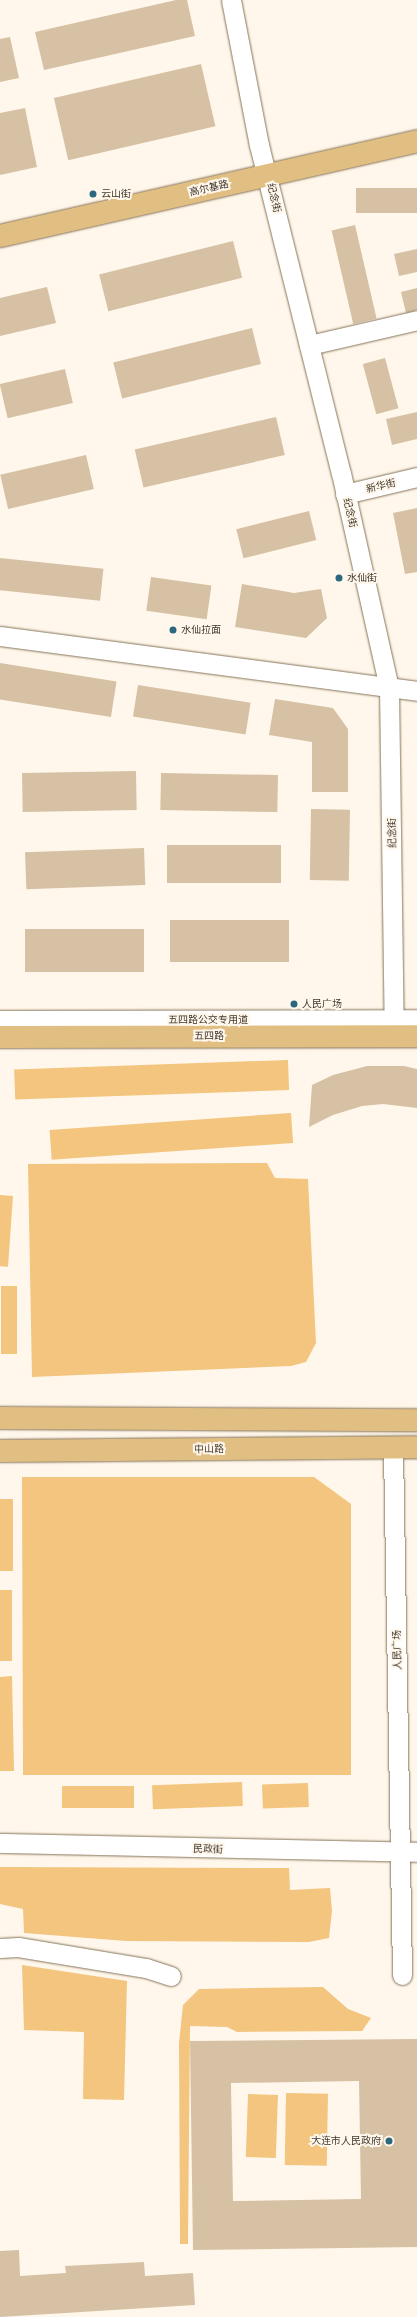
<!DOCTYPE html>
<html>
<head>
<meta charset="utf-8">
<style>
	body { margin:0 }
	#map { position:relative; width:417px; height:2317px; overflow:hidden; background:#fff7eb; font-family:"IBM Plex Sans","Noto Sans SC",sans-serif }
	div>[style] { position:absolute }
	.green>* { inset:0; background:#f3c57e; transform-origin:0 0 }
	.building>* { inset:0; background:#d6c1a4; transform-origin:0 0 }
	.roads { filter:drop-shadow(0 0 1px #867358) drop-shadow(0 0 1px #867358) }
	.minor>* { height:19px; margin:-9.5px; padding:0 9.5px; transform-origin:9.5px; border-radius:9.5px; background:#fff }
	.major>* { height:22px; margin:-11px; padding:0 11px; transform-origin:11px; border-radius:11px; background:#e1bf83 }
	.dots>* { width:11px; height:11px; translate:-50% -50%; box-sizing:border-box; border:2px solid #fff7eb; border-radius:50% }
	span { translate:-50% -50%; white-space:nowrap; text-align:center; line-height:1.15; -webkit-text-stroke:4px #fff7eb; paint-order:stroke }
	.street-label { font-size:10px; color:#41382d }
	.poi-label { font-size:10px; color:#41382d }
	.left { translate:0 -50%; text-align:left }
	.right { translate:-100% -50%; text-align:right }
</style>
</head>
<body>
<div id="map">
	<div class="green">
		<div style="left:288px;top:1060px;width:30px;height:274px;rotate:88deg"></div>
		<div style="left:291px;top:1113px;width:30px;height:242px;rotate:86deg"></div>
		<div style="clip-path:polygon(267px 1163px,275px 1178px,308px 1179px,316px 1343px,306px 1362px,291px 1366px,32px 1377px,28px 1164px)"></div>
		<div style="left:0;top:1195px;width:13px;height:71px;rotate:4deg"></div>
		<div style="left:1px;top:1286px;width:16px;height:68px"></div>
		<div style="clip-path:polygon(22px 1477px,314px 1477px,351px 1504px,351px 1775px,23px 1775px)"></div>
		<div style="left:0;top:1499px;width:13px;height:72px"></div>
		<div style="left:0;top:1590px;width:12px;height:71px"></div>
		<div style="clip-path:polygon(12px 1676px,14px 1771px,0 1771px,0 1677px)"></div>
		<div style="left:242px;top:1782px;width:24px;height:90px;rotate:88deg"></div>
		<div style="left:308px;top:1783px;width:24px;height:46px;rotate:88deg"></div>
		<div style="left:134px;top:1786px;width:22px;height:72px;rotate:90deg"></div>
		<div style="clip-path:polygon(0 1867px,289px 1868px,290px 1890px,330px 1888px,332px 1911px,329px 1938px,309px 1942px,126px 1941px,24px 1933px,23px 1909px,0 1904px)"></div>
		<div style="clip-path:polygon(22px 1965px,127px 1981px,124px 2100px,83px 2099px,84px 2032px,24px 2030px)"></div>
		<div style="clip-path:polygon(323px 1987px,348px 2009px,371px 2018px,362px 2031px,237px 2032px,227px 2027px,190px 2026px,188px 2244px,180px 2244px,179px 2043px,183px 2005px,199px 1989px)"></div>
		<div style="left:286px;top:2093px;width:42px;height:72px;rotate:1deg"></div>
		<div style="left:248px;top:2094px;width:30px;height:63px;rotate:2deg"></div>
	</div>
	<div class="building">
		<div style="clip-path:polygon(176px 0,187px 0,195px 36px,44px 70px,35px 32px)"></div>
		<div style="clip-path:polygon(10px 37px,19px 78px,0 82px,0 39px)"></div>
		<div style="left:201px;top:64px;width:64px;height:151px;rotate:77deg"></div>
		<div style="clip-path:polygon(25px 108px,37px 167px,0 175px,0 113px)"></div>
		<div style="left:417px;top:188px;width:25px;height:61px;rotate:90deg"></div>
		<div style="left:355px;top:225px;width:96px;height:24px;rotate:77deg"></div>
		<div style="left:233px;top:241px;width:38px;height:138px;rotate:76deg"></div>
		<div style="clip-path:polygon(417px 249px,417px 272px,399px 276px,394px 254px)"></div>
		<div style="clip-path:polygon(47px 287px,56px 323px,0 336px,0 298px)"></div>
		<div style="clip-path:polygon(417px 288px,417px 310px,406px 313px,401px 292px)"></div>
		<div style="left:252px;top:328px;width:37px;height:143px;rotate:76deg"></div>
		<div style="left:385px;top:358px;width:52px;height:23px;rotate:75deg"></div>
		<div style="left:65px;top:369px;width:35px;height:67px;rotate:77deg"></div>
		<div style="clip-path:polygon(417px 412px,417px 439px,392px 445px,386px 419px)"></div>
		<div style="left:276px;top:417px;width:39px;height:145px;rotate:77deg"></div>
		<div style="left:86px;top:455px;width:35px;height:88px;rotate:77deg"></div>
		<div style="clip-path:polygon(417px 508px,417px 572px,405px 574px,393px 513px)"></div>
		<div style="left:309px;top:511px;width:30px;height:75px;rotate:76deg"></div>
		<div style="left:0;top:558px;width:104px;height:32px;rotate:6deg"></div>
		<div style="left:151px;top:577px;width:61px;height:34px;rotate:8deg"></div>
		<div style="clip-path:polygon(242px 584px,294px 593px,321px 589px,327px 618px,306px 638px,235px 627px)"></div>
		<div style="left:0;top:663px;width:118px;height:36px;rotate:9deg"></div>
		<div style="left:138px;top:685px;width:114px;height:32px;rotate:9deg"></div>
		<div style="clip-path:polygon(275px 699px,333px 708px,348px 729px,348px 792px,312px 792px,312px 742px,269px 735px)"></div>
		<div style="left:136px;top:771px;width:39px;height:114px;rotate:89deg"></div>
		<div style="left:161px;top:773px;width:117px;height:37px;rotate:1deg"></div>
		<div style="left:311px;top:809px;width:39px;height:71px;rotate:1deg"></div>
		<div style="left:167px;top:845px;width:114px;height:38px"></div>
		<div style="left:144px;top:848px;width:37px;height:119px;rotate:88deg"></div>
		<div style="left:170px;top:920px;width:119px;height:42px"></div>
		<div style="left:144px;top:929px;width:43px;height:119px;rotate:90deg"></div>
		<div style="clip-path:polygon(367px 1066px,404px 1066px,417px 1069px,417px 1108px,383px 1104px,362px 1106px,333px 1115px,309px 1127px,312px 1085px,333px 1075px)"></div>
		<div style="clip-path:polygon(evenodd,417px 2039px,417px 2247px,193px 2250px,190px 2041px,417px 2039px,359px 2081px,361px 2199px,233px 2201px,231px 2083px,359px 2081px)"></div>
		<div style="clip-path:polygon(19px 2250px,20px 2276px,66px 2273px,65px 2266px,144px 2262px,145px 2276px,193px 2273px,195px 2305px,0 2317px,0 2251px)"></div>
	</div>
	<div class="roads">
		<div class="minor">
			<div style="left:231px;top:0;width:148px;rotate:79.1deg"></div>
			<div style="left:259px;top:145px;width:338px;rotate:76deg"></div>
			<div style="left:341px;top:473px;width:220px;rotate:77.4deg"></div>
			<div style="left:389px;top:688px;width:348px;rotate:89.2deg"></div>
			<div style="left:309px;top:345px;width:111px;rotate:-13deg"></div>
			<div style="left:345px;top:494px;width:74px;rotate:-13.3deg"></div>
			<div style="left:0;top:636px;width:421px;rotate:7.5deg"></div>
			<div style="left:0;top:1020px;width:417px;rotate:-0.1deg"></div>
			<div style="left:393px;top:1448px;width:527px;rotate:89.02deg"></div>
			<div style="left:0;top:1843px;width:417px;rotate:1.2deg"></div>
			<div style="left:0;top:1948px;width:18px;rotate:-3deg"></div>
			<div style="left:18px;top:1947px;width:130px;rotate:9.3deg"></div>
			<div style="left:146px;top:1968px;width:26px;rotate:18deg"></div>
		</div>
		<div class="major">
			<div style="left:0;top:236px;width:428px;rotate:-12.8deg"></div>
			<div style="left:0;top:1037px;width:417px;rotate:-0.1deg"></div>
			<div style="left:0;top:1418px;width:417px;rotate:0.3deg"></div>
			<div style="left:0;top:1451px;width:417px;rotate:-0.5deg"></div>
		</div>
	</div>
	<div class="dots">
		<div style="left:93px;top:194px;background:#2b677f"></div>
		<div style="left:339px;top:578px;background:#2b677f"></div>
		<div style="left:173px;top:630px;background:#2b677f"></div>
		<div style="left:294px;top:1004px;background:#2b677f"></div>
		<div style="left:389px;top:2141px;background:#2b677f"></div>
	</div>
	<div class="street-label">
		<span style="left:209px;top:188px;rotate:-13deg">高尔基路</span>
		<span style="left:274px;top:198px;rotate:77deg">纪念街</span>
		<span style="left:381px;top:486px;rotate:-13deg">新华街</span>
		<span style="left:350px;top:513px;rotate:77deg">纪念街</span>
		<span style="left:392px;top:833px;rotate:-91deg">纪念街</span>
		<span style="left:208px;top:1020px">五四路公交专用道</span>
		<span style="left:209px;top:1036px">五四路</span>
		<span style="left:209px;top:1449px;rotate:-1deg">中山路</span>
		<span style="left:397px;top:1650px;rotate:-91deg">人民广场</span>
		<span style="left:208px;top:1849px;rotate:2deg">民政街</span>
	</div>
	<div class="poi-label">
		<span class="left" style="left:101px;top:194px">云山街</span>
		<span class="left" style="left:347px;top:578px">水仙街</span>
		<span class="left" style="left:181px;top:630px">水仙拉面</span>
		<span class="left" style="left:302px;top:1004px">人民广场</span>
		<span class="right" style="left:381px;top:2141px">大连市人民政府</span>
	</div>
</div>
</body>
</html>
